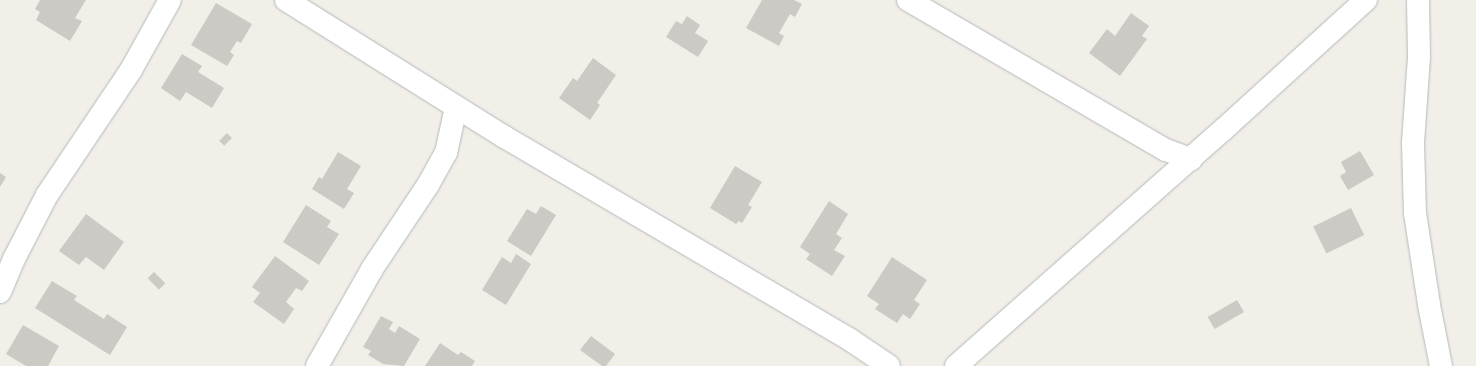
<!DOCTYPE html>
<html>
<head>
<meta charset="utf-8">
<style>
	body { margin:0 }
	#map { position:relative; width:1476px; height:366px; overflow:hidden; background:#f1efe8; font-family:"Space Grotesk",sans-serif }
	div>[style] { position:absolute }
	.building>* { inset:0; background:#cccac5; transform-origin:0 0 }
	.roads { filter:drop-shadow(0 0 1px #b5b8bc) drop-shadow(0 0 1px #b5b8bc) }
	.minor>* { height:22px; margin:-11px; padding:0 11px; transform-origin:11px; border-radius:11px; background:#fff }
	span { translate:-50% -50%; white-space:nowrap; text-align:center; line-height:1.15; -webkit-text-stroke:4px #fff; paint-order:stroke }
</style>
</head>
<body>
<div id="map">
	<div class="building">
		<div style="clip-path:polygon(40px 0,86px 0,75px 18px,82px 21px,70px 41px,36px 20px,40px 12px,35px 9px)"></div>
		<div style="clip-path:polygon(762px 0,794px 0,802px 4px,795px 17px,790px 14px,779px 33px,784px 36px,779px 46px,746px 28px)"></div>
		<div style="clip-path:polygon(216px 3px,252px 24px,241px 43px,237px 41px,230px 52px,234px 55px,227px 66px,191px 45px)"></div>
		<div style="clip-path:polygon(1131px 13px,1149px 26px,1142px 36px,1147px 39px,1120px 76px,1089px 53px,1107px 29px,1115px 36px)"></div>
		<div style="clip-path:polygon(687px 16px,700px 25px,695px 33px,708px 41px,698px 57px,666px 37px,676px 21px,682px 24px)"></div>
		<div style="clip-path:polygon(182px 54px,202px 66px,198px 72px,224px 88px,212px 108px,186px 92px,180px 101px,161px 88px)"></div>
		<div style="clip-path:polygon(593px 58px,616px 75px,597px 103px,600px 105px,590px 120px,559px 98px,573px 78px,577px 81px)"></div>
		<div style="left:227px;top:133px;width:7px;height:11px;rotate:45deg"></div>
		<div style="clip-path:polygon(1360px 151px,1374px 175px,1348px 190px,1340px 176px,1346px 172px,1341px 162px)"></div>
		<div style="clip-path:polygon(338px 152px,361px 166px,347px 189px,354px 193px,344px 209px,312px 189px,319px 177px,322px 179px)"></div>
		<div style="clip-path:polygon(735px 166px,762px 182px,748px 205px,752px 207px,742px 223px,739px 221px,736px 224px,710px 208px)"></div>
		<div style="clip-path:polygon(0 173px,6px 177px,0 187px)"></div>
		<div style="clip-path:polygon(829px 201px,848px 214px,836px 234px,842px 238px,834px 250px,845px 256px,832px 276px,806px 259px,810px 254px,800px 247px)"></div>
		<div style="clip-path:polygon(306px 205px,331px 221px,327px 227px,339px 234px,319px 265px,283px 242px)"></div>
		<div style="clip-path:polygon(541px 206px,556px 215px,531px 256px,507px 241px,527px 209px,536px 214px)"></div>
		<div style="left:1351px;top:208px;width:30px;height:42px;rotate:64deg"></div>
		<div style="clip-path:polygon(86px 214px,124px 242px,104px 270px,86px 257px,79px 265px,59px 251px)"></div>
		<div style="clip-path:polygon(516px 254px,531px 264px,506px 305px,482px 290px,502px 257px,511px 263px)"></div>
		<div style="clip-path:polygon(275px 256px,309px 281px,302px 291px,296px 288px,286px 302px,294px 309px,284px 324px,253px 302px,260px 293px,252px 287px)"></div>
		<div style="clip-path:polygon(892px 257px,927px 280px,914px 300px,920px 304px,910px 319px,903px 314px,897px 323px,875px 309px,879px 304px,867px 296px)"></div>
		<div style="left:154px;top:272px;width:16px;height:9px;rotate:45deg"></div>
		<div style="clip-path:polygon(52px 281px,77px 296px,74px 300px,104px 319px,107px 314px,127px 327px,110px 355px,35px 308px)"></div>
		<div style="left:1237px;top:300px;width:14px;height:34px;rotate:60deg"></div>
		<div style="clip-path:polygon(381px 316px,393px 322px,389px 329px,395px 333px,399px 326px,420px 339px,404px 366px,383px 364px,368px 355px,371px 351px,363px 347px)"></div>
		<div style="clip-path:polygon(23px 325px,59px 346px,48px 366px,26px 366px,6px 354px)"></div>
		<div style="clip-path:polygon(591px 336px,615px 354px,606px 366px,602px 366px,580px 350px)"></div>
		<div style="clip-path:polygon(440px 343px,458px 355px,461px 352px,475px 361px,472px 366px,425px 366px)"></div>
	</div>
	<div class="roads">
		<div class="minor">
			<div style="left:286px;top:0;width:256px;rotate:32.1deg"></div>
			<div style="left:503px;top:136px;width:401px;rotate:30.4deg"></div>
			<div style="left:849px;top:339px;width:48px;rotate:34deg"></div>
			<div style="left:908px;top:0;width:298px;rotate:30.2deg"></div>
			<div style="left:1166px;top:150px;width:27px;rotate:20deg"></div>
			<div style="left:1418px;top:0;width:57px;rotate:89deg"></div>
			<div style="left:1419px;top:57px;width:86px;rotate:94deg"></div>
			<div style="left:1413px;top:143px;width:70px;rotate:88.4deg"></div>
			<div style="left:1415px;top:213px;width:93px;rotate:81.3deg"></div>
			<div style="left:1429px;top:305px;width:62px;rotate:78.9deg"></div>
			<div style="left:0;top:292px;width:38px;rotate:-67deg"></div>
			<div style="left:15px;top:257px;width:70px;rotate:-62.7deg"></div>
			<div style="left:47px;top:195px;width:151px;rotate:-56.1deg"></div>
			<div style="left:131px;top:70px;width:80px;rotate:-60.9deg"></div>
			<div style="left:317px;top:366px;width:112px;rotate:-60.4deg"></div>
			<div style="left:372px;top:269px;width:101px;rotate:-56.3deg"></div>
			<div style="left:428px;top:185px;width:37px;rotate:-61deg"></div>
			<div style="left:446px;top:153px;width:47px;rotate:-77.7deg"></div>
			<div style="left:956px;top:366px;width:358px;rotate:-41.5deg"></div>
			<div style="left:1224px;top:129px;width:192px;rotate:-42.3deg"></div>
		</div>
	</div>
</div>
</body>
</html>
